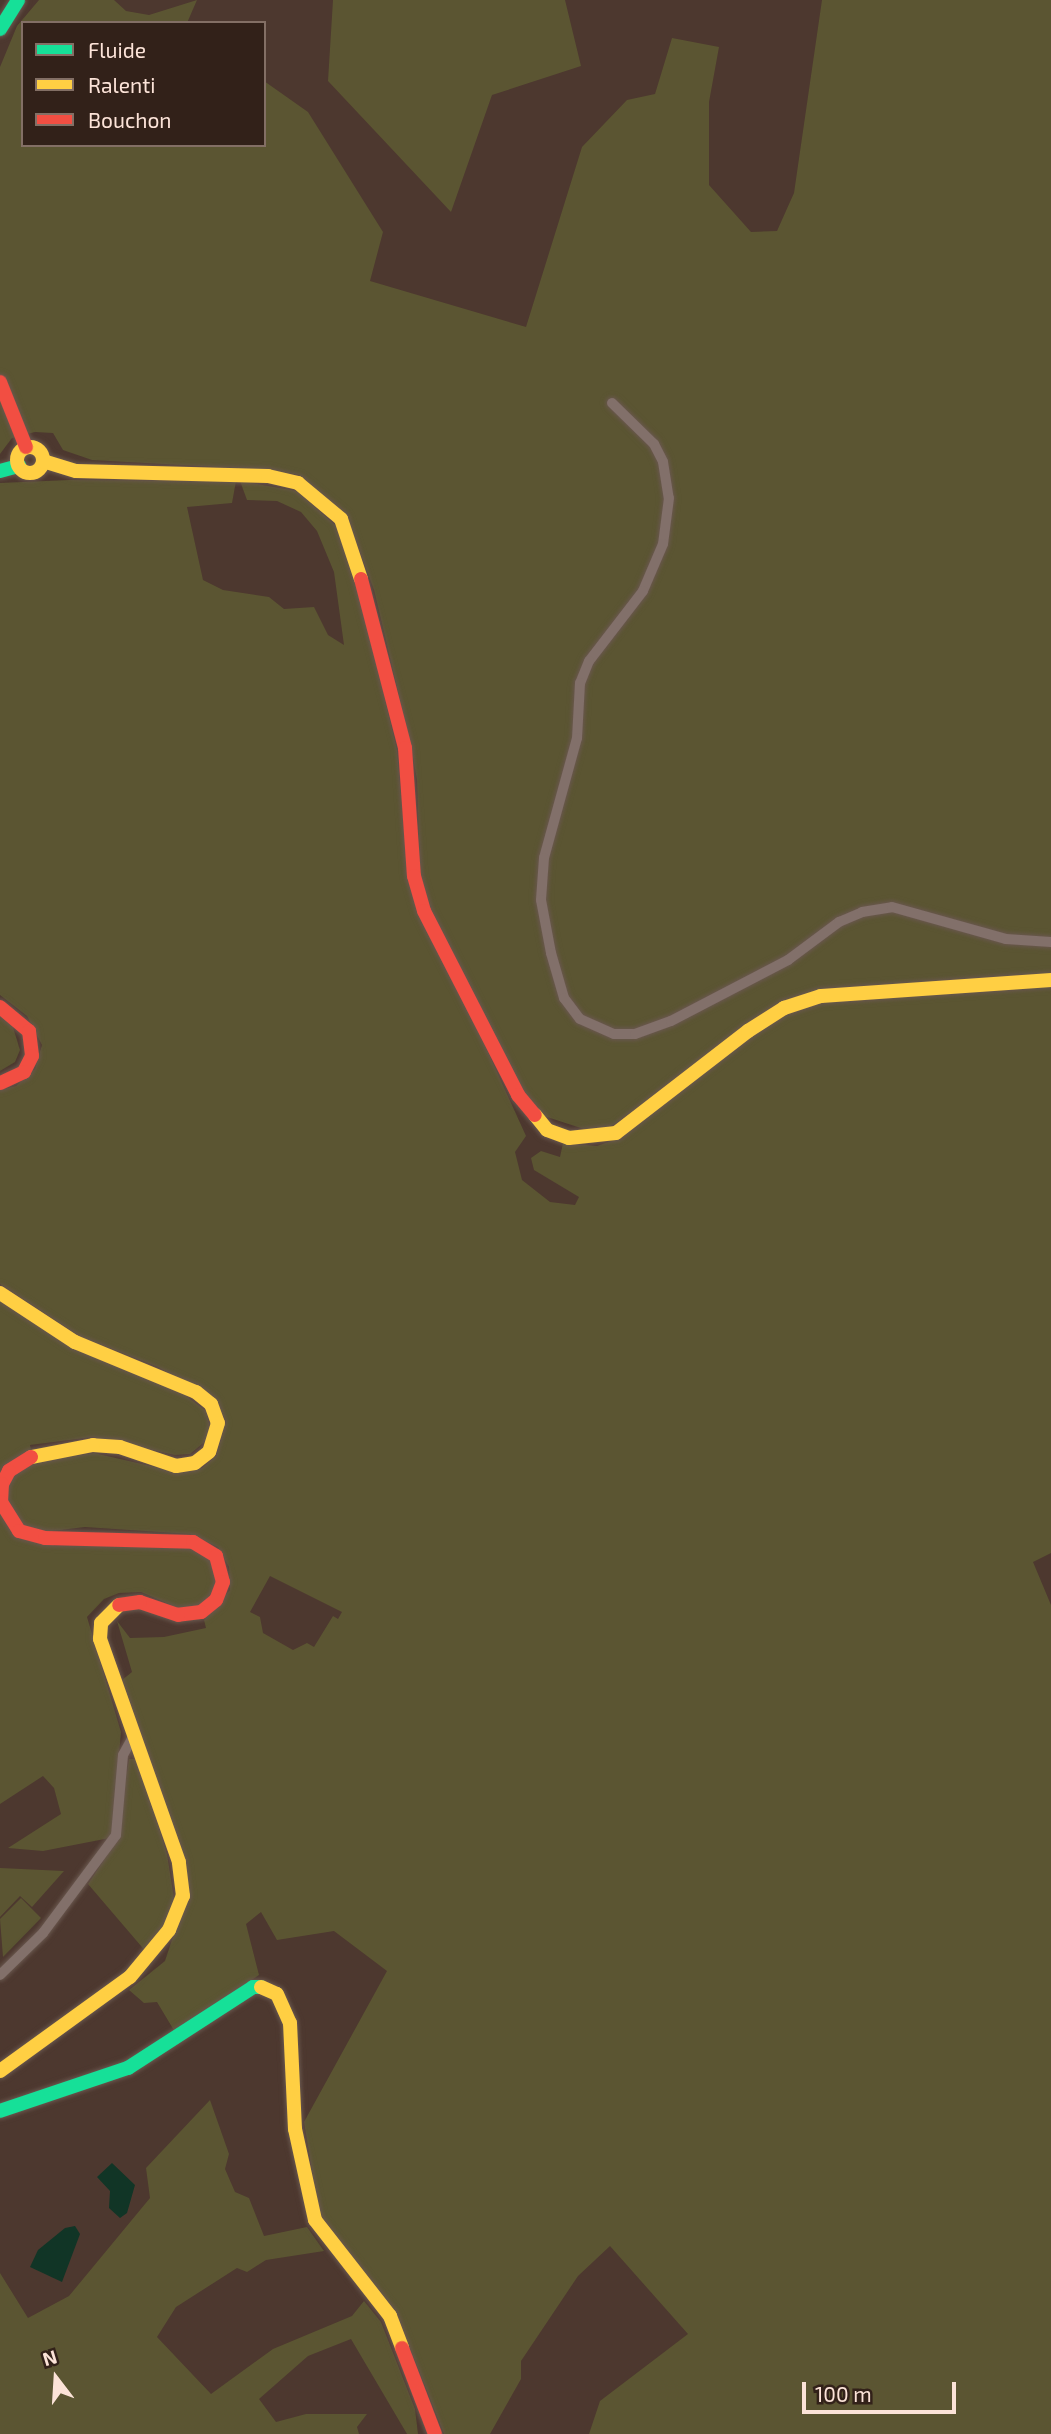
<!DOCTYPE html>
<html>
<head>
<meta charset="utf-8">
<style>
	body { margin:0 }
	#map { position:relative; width:1051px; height:2434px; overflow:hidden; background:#4d382f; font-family:"Exo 2",sans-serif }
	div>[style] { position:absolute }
	.green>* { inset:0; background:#5b5532 }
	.water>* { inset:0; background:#113526 }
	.roads { filter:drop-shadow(0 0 2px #69574e) drop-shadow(0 0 2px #69574e) }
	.street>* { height:10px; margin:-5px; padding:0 5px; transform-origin:5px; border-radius:5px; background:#82706a }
	.fast>* { height:14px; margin:-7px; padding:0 7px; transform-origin:7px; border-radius:7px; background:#16e098 }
	.slow>* { height:14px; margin:-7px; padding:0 7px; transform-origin:7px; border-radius:7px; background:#ffcf43 }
	.slow>.ring { margin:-7px; padding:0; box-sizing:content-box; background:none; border:14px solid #ffcf43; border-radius:50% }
	.jam>* { height:14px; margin:-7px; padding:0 7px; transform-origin:7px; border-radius:7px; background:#f24e42 }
	span { translate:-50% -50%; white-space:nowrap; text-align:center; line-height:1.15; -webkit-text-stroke:6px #322119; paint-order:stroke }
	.legend { position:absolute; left:21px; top:21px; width:245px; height:126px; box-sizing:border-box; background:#322119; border:2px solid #836f65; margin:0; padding:9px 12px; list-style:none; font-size:21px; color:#fce3d8 }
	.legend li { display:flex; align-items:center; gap:14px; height:35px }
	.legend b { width:35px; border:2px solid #836f65 }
	.north { position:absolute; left:21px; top:2343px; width:70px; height:70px; -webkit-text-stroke:5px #322119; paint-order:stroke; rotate:343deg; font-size:19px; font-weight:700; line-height:28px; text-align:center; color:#fce3d8 }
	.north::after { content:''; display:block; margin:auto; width:24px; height:32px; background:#fce3d8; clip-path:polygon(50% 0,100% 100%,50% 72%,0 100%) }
	.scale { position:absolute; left:802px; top:2382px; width:154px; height:32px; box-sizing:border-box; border:4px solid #fce3d8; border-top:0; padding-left:9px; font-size:21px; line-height:24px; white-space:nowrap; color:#fce3d8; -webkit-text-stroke:5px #322119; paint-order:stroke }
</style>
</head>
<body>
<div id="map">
	<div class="green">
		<div style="clip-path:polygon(39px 0,114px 0,126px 11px,149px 15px,197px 0,187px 23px,23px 23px,23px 145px,264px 145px,264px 81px,308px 112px,383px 232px,370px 281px,526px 327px,582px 147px,627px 100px,655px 94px,672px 38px,719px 47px,709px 102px,709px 185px,751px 232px,777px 231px,794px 193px,822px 0,1051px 0,1051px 975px,783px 1006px,613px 1125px,593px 1132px,544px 1116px,522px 1090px,431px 909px,420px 873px,417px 780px,411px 746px,374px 590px,346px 515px,299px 475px,270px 470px,92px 460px,63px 450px,53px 433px,35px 432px,12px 438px,0 454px,0 67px,17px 26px)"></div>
		<div style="clip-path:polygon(333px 0,565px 0,581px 66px,492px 95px,451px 212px,328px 81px)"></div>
		<div style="clip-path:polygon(evenodd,69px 480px,236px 481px,232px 503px,187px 507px,203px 580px,223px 590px,269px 597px,284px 609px,314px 607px,328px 635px,344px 645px,334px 572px,317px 531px,301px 512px,277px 501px,247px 500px,240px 481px,297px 491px,336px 526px,360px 595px,397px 750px,405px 841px,464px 999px,526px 1136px,515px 1152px,522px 1180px,550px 1202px,575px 1205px,579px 1197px,534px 1170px,531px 1158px,541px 1151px,560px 1157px,563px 1143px,597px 1146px,619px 1138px,750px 1034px,786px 1011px,822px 999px,1051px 985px,1051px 1553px,1033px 1562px,1051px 1605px,1051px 2434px,589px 2434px,600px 2401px,688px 2334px,610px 2246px,578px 2276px,521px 2361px,521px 2379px,490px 2434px,444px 2434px,397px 2315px,319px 2213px,304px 2122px,387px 1971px,334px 1931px,277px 1940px,261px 1912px,246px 1924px,259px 1975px,175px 2032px,157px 2002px,144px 2003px,129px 1990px,165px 1961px,185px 1900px,122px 1680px,132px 1672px,117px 1621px,130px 1638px,164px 1637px,206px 1628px,204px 1620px,230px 1590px,229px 1567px,218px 1547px,190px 1534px,85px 1527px,52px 1531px,54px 1546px,170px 1544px,200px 1550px,210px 1557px,218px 1575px,213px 1595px,195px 1609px,183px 1610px,141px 1592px,119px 1593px,104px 1599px,87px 1617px,121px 1732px,118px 1765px,127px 1772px,129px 1759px,135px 1759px,143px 1775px,167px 1854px,176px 1911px,147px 1953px,88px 1884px,120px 1836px,43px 1851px,8px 1848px,61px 1814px,54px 1788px,43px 1776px,0 1804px,0 1300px,181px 1392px,206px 1411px,210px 1427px,208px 1439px,190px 1454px,175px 1455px,93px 1437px,30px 1445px,34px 1462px,94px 1453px,181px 1473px,202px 1468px,216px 1456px,226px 1421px,216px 1401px,158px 1367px,81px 1337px,0 1284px,0 1090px,16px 1086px,35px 1069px,42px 1045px,27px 1016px,0 995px,0 483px,69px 480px,270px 1576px,342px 1612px,338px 1619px,333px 1616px,314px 1647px,307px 1643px,293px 1650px,263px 1633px,260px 1617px,250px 1612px,270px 1576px)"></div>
		<div style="clip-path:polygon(0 1015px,12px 1024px,20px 1050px,15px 1062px,0 1071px)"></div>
		<div style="clip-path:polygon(0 1868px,64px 1871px,32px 1907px,20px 1896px,0 1917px)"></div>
		<div style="clip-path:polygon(21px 1898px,41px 1918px,3px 1957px,0 1919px)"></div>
		<div style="clip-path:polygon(210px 2100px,229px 2154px,225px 2169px,235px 2192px,249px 2198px,264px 2236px,307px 2227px,324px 2251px,266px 2260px,247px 2272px,237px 2268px,176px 2307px,157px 2337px,211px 2394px,273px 2349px,352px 2316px,364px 2301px,381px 2322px,415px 2409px,418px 2434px,407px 2434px,351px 2339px,308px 2356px,259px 2399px,276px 2422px,306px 2414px,367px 2414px,357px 2427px,359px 2434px,0 2434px,0 2273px,28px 2318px,69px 2296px,150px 2198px,146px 2168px)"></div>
	</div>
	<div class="water">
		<div style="clip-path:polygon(112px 2163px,135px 2185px,127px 2213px,120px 2218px,109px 2208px,110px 2191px,97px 2177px)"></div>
		<div style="clip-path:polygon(75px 2226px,80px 2234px,62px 2282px,30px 2267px,38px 2250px,65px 2228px)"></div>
	</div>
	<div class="roads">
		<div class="street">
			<div style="left:612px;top:403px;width:59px;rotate:44.3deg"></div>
			<div style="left:654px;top:444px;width:20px;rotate:63deg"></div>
			<div style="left:663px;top:462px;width:36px;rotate:81deg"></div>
			<div style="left:669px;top:498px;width:46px;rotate:97.4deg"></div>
			<div style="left:663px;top:544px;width:51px;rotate:113.1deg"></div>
			<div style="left:643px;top:591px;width:88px;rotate:127.6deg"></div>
			<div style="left:589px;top:661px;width:24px;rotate:112deg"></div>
			<div style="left:580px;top:683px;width:55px;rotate:93.1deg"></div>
			<div style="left:577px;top:738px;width:124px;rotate:105.4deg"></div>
			<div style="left:544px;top:858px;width:42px;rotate:94.1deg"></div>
			<div style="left:541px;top:900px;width:54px;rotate:79.3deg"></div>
			<div style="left:551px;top:953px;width:47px;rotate:73.9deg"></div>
			<div style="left:564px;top:998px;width:26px;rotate:53deg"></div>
			<div style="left:580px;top:1019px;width:37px;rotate:24deg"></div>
			<div style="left:614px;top:1034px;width:21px"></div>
			<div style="left:635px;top:1034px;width:38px;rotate:-20deg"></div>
			<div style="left:671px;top:1021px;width:132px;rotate:-27.5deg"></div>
			<div style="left:788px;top:960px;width:64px;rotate:-36.7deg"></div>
			<div style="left:839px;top:922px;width:25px;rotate:-23deg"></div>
			<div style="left:862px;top:912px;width:30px;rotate:-9deg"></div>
			<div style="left:892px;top:907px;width:118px;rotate:15.7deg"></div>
			<div style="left:1006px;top:939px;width:45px;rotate:3.8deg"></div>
			<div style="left:0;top:1975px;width:60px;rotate:-44.3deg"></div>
			<div style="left:43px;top:1933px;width:122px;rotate:-53.3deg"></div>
			<div style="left:116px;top:1835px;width:80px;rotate:-85deg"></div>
			<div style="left:123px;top:1755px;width:21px;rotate:-61deg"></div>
		</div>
		<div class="fast">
			<div style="left:0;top:29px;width:34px;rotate:-58deg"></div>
			<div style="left:0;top:471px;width:20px;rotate:-15deg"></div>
			<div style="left:0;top:2111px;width:135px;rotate:-18.6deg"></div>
			<div style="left:128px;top:2068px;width:149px;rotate:-32.9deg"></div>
			<div style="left:253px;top:1987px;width:8px"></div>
		</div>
		<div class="slow">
			<div class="ring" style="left:17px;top:447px;width:12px;height:12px"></div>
			<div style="left:43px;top:461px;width:34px;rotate:17deg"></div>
			<div style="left:76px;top:471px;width:192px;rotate:1.5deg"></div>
			<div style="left:268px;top:476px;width:31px;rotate:13deg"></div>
			<div style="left:298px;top:483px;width:56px;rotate:39.9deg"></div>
			<div style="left:341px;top:519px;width:63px;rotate:71.6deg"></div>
			<div style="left:535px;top:1115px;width:19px;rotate:51deg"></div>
			<div style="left:547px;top:1130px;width:23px;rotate:20deg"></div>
			<div style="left:569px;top:1138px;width:47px;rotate:-6.1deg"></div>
			<div style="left:616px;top:1133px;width:167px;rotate:-37.7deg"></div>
			<div style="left:748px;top:1031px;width:43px;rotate:-32.6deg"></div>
			<div style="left:784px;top:1008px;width:39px;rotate:-18deg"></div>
			<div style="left:821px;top:996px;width:231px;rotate:-4deg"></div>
			<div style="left:0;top:1293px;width:90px;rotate:33.2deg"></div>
			<div style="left:75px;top:1342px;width:131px;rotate:22.5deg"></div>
			<div style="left:196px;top:1392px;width:19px;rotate:39deg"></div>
			<div style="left:211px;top:1404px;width:20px;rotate:70deg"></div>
			<div style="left:218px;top:1423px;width:30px;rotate:107deg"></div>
			<div style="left:209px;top:1452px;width:18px;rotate:142deg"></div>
			<div style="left:195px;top:1463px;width:19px;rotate:171deg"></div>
			<div style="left:176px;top:1466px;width:59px;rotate:-161.3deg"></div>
			<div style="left:120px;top:1447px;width:27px;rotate:-176deg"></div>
			<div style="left:93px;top:1445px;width:63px;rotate:169deg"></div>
			<div style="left:261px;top:1987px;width:17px;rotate:24deg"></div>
			<div style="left:277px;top:1994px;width:32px;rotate:66deg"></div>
			<div style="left:290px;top:2023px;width:106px;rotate:87.3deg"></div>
			<div style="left:295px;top:2129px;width:93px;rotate:77.6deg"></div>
			<div style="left:315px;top:2220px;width:122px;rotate:52deg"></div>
			<div style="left:390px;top:2316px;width:34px;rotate:69deg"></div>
			<div style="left:0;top:2071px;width:160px;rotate:-35.9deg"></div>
			<div style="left:130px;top:1977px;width:61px;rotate:-50.3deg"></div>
			<div style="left:169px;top:1930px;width:37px;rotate:-68deg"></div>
			<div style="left:183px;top:1896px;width:34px;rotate:-97deg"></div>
			<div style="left:179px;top:1862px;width:237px;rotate:-109.5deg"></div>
			<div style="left:100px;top:1639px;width:16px;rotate:-86deg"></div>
			<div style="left:101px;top:1623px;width:25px;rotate:-45deg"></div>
		</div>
		<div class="jam">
			<div style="left:0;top:382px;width:70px;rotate:68.2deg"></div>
			<div style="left:361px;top:579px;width:175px;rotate:75.4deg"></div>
			<div style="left:405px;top:748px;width:128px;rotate:86deg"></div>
			<div style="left:414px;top:876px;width:36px;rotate:74deg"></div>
			<div style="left:424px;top:911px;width:207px;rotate:62.9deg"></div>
			<div style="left:518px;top:1095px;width:26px;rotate:50deg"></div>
			<div style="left:0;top:1007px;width:38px;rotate:40deg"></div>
			<div style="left:29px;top:1031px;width:25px;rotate:83deg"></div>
			<div style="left:32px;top:1056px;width:18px;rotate:117deg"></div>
			<div style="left:24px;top:1072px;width:26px;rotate:155deg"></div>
			<div style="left:31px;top:1457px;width:26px;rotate:148deg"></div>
			<div style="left:9px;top:1471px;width:15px;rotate:118deg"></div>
			<div style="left:2px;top:1484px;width:18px;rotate:93deg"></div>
			<div style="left:1px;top:1502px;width:34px;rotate:58deg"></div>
			<div style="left:19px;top:1531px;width:27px;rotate:15deg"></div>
			<div style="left:45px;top:1538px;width:148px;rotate:1.5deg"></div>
			<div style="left:193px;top:1542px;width:27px;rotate:31deg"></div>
			<div style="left:216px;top:1556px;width:27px;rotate:75deg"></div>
			<div style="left:223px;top:1582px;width:19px;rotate:111deg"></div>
			<div style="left:216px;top:1600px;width:19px;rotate:141deg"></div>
			<div style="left:201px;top:1612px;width:23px;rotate:173deg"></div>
			<div style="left:178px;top:1615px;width:40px;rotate:-161.1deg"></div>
			<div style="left:140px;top:1602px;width:21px;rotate:172deg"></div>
			<div style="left:402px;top:2348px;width:92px;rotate:69deg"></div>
		</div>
	</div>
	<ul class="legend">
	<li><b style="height:9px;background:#16e098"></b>Fluide</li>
	<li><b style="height:9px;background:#ffcf43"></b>Ralenti</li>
	<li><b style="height:9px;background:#f24e42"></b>Bouchon</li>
	</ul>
	<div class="north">N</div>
	<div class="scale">100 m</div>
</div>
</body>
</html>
